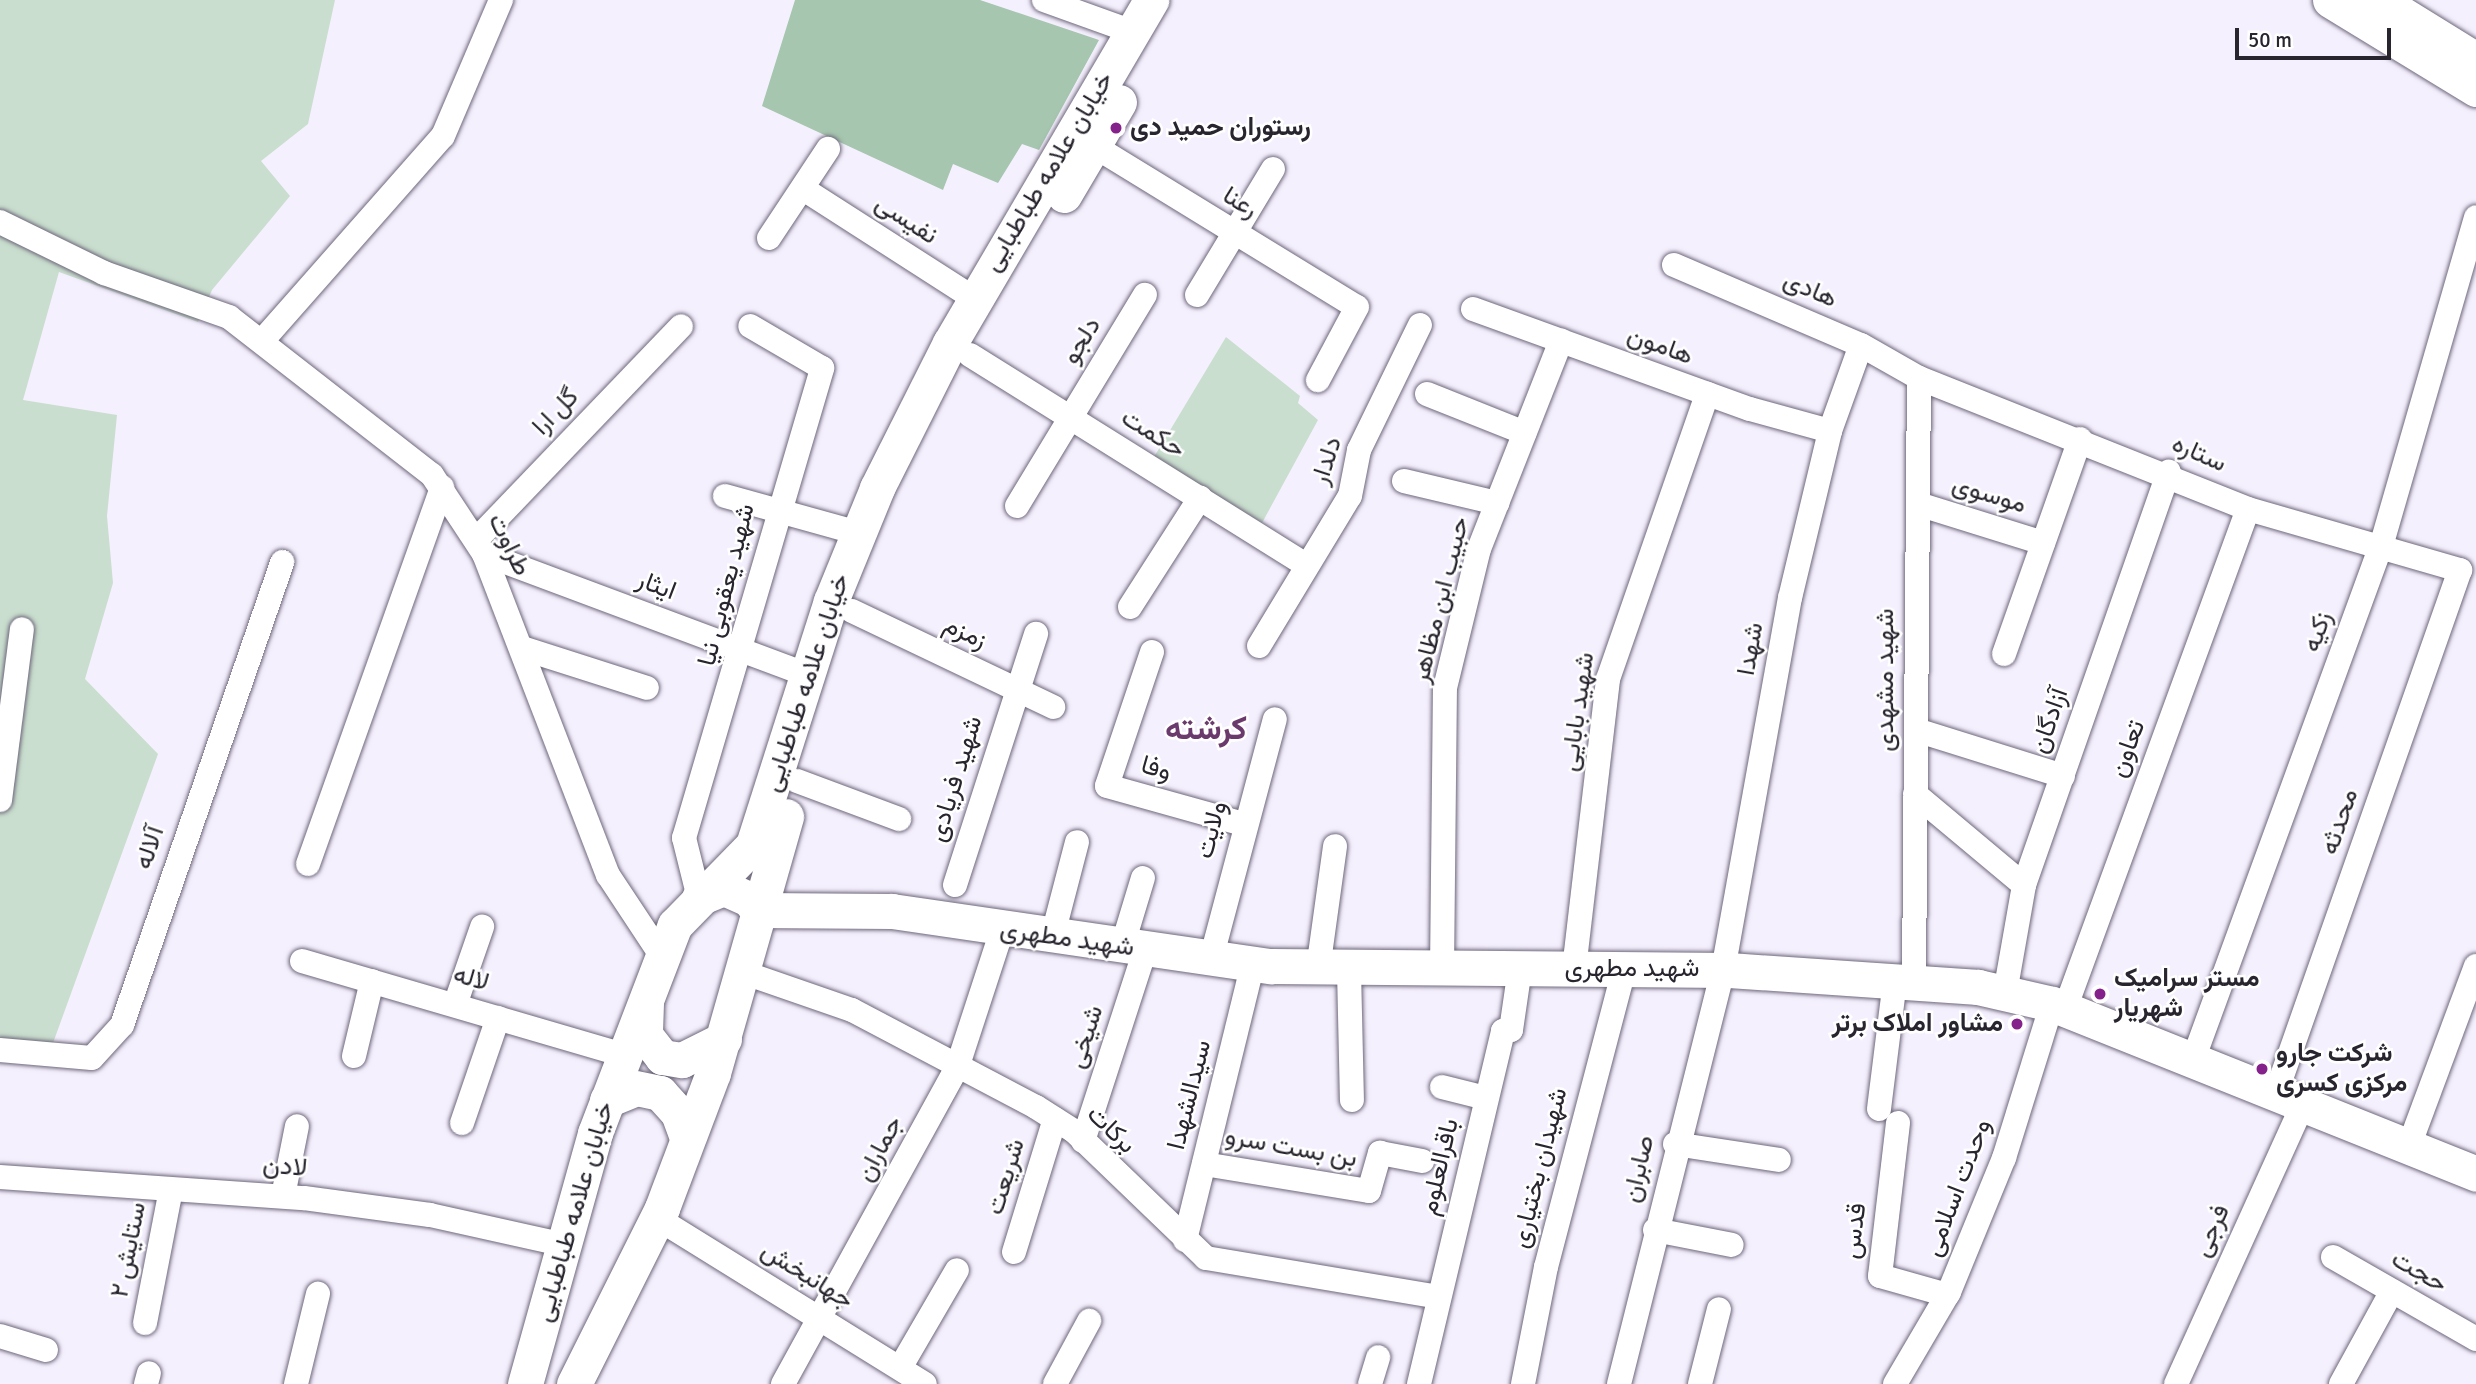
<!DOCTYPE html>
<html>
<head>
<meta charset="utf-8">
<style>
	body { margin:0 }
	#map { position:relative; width:2476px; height:1384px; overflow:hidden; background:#f5f0fe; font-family:Signika,Vazirmatn,sans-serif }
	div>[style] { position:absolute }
	.green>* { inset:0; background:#c9dece }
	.forest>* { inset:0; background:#a6c6af }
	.roads { filter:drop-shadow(0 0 2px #6e677b) drop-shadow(0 0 2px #6e677b) }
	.street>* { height:24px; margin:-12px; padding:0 12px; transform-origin:12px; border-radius:12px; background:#fff }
	.secondary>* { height:35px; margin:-17.5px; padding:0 17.5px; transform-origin:17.5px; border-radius:17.5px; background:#fff }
	.dots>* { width:19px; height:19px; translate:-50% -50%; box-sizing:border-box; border:4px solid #fff; border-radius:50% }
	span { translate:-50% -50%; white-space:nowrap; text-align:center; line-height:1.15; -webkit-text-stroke:5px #fff; paint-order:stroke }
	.poi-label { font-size:26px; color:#28252e; font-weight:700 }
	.left { translate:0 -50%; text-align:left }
	.right { translate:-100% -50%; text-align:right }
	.street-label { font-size:26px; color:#28252e }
	.district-label { font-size:33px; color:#6b3a6d; font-weight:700 }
	.scale { position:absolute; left:2235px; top:28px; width:156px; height:32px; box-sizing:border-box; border:4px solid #28252e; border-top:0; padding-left:9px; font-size:21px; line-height:24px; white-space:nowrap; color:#28252e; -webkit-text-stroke:5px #fff; paint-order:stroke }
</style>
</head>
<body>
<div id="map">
	<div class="green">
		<div style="clip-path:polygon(0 0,335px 0,308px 124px,261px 161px,290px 196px,212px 290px,198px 322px,59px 272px,23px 400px,117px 415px,107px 516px,113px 583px,85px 679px,158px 754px,53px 1043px,0 1043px)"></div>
		<div style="clip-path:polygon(1226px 337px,1300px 396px,1298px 403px,1318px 420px,1262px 523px,1154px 457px)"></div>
	</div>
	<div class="forest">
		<div style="clip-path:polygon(795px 0,980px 0,1099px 40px,1039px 150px,1022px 144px,998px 183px,953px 164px,943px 190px,762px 106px)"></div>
	</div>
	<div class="roads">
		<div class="street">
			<div style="left:1044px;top:0;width:95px;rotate:19.8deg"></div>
			<div style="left:1094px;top:146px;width:308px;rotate:31.5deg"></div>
			<div style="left:1357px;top:307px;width:83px;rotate:118.1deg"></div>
			<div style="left:805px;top:190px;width:202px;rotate:32.7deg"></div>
			<div style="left:0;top:222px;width:116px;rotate:26.1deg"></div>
			<div style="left:104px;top:273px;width:133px;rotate:19.4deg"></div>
			<div style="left:229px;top:317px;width:257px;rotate:37.9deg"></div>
			<div style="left:432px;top:475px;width:95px;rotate:56.6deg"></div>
			<div style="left:484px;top:554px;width:344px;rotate:68.9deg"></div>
			<div style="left:608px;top:875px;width:96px;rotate:56.5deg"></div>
			<div style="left:769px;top:238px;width:107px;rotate:-56.5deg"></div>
			<div style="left:1674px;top:265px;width:203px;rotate:23.2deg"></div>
			<div style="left:1861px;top:345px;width:67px;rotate:29.6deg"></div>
			<div style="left:1919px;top:378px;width:354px;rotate:21.7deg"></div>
			<div style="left:2248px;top:509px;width:221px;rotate:16.1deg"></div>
			<div style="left:2460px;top:570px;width:554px;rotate:109.38deg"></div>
			<div style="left:1197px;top:295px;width:147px;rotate:-58.9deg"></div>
			<div style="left:1473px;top:309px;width:294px;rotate:19.9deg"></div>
			<div style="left:1750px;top:409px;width:83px;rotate:15.4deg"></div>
			<div style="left:262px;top:341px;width:273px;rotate:-48.6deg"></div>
			<div style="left:443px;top:136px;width:148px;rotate:-66.9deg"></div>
			<div style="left:970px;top:355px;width:395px;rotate:32deg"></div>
			<div style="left:1427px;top:394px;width:105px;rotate:21.7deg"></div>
			<div style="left:1404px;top:481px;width:96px;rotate:13.3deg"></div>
			<div style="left:725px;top:496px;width:138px;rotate:15.5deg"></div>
			<div style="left:1918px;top:504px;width:131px;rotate:17.3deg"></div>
			<div style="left:1017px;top:506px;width:247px;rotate:-58.8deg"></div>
			<div style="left:476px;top:540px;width:296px;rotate:-46.2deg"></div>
			<div style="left:484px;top:554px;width:345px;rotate:20.5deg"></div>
			<div style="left:1130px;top:607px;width:130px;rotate:-57.3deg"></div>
			<div style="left:852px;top:611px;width:223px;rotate:25.5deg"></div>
			<div style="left:1259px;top:646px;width:175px;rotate:-58.8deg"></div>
			<div style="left:1350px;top:496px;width:47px;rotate:-78.9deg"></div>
			<div style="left:1359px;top:450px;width:139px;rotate:-64deg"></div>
			<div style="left:522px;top:648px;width:131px;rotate:17.7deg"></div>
			<div style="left:1152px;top:652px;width:141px;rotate:108.6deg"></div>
			<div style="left:1107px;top:786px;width:141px;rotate:15.6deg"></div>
			<div style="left:2004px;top:654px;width:228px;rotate:-70.5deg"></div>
			<div style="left:1916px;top:730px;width:154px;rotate:17.4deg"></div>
			<div style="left:797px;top:781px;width:109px;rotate:20.4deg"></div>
			<div style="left:1915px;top:794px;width:142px;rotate:39.9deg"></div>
			<div style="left:0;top:800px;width:172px;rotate:-82.7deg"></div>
			<div style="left:308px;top:864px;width:400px;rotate:-70.4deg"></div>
			<div style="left:955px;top:885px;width:264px;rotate:-72.1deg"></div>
			<div style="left:699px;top:898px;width:62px;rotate:-104deg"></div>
			<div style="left:684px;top:838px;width:490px;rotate:-73.6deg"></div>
			<div style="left:822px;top:368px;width:83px;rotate:-149.7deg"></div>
			<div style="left:1052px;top:938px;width:99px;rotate:-75.4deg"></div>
			<div style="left:1122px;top:947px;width:72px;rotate:-73.1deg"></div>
			<div style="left:1211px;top:959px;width:248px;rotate:-75.1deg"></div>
			<div style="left:302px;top:961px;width:335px;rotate:16.3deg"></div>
			<div style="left:1318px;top:969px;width:124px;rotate:-82.1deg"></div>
			<div style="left:1574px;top:969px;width:292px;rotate:-83.3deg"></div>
			<div style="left:1608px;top:679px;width:302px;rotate:-70.8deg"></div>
			<div style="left:1349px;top:970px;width:130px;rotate:88.7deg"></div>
			<div style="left:1442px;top:970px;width:282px;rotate:-89.4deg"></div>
			<div style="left:1445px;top:688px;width:143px;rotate:-76.3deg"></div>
			<div style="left:1479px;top:549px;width:224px;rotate:-68.5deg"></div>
			<div style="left:745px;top:973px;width:113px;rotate:19.1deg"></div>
			<div style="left:852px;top:1010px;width:208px;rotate:27.8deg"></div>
			<div style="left:1036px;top:1107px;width:45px;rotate:32.3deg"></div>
			<div style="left:1074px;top:1131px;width:183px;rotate:43.9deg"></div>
			<div style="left:1206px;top:1258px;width:235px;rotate:9.5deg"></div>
			<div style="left:1914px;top:982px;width:604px;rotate:-89.53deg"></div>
			<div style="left:2005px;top:993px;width:110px;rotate:-80deg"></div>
			<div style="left:2024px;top:885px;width:438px;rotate:-70.7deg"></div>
			<div style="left:455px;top:1005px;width:83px;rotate:-70.9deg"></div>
			<div style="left:2065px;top:1009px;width:532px;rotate:-69.9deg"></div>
			<div style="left:0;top:1050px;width:92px;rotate:5deg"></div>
			<div style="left:92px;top:1058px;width:45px;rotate:-47.7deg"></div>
			<div style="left:122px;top:1025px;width:490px;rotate:-70.9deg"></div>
			<div style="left:354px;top:1056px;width:77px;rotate:-76.5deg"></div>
			<div style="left:2193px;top:1060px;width:550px;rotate:-69.92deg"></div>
			<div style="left:2382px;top:543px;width:339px;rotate:-73.9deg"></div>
			<div style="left:1442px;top:1087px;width:45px;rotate:14deg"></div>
			<div style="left:1879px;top:1109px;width:129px;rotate:-82.9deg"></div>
			<div style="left:462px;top:1123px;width:111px;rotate:-71.1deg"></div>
			<div style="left:1898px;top:1123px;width:154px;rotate:96.7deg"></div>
			<div style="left:1880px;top:1276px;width:70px;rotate:15.8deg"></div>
			<div style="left:1083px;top:1141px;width:201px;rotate:-72deg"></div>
			<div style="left:1675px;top:1144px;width:105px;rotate:8.7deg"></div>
			<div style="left:2409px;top:1146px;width:192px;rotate:-69.6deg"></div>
			<div style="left:1204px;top:1164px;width:167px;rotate:9.3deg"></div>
			<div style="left:1369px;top:1191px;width:40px;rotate:-74deg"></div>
			<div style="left:1380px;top:1153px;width:43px;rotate:10.8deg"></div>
			<div style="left:0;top:1177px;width:305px;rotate:4deg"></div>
			<div style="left:304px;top:1198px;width:127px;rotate:7.7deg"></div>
			<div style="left:430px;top:1215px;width:134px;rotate:12.5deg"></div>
			<div style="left:283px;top:1196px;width:71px;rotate:-78.7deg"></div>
			<div style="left:657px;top:1218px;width:315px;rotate:31.8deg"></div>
			<div style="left:1655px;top:1230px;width:78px;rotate:11deg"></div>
			<div style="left:1185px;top:1240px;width:284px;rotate:-76.2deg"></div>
			<div style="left:1014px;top:1252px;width:139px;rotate:-72.9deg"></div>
			<div style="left:2333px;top:1257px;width:165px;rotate:29.8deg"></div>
			<div style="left:145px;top:1323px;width:136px;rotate:-79deg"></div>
			<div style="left:0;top:1336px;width:48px;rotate:16.9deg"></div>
			<div style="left:900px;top:1368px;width:113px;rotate:-59.8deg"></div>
			<div style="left:146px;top:1384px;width:11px;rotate:-75deg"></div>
			<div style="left:296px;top:1384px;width:93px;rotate:-76.3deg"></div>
			<div style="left:783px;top:1384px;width:361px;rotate:-61.2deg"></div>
			<div style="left:957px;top:1068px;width:145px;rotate:-71.9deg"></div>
			<div style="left:1055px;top:1384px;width:72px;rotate:-61.6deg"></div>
			<div style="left:1370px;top:1384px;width:28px;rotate:-73deg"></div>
			<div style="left:1419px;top:1384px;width:363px;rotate:-76.6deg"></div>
			<div style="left:1503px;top:1031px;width:8px;rotate:-7deg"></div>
			<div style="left:1511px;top:1030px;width:63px;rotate:-81.7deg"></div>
			<div style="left:1523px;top:1384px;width:119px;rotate:-78.9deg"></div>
			<div style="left:1546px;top:1267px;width:308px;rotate:-75.3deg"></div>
			<div style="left:1619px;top:1384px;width:427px;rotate:-75.9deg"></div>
			<div style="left:1723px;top:970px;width:378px;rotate:-79.8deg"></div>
			<div style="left:1790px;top:598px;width:172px;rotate:-76.5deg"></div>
			<div style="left:1830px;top:431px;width:91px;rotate:-70.2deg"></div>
			<div style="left:1700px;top:1384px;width:77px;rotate:-75.8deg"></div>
			<div style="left:1895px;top:1384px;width:107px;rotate:-59.6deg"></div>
			<div style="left:1949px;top:1292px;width:145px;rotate:-67.7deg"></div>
			<div style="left:2004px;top:1158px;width:161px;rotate:-72.7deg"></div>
			<div style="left:2176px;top:1384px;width:307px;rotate:-65.6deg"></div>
			<div style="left:2341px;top:1384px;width:106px;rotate:-61.3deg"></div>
		</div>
		<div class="secondary">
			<div style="left:2330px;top:0;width:171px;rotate:31.4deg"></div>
			<div style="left:2379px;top:0;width:114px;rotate:31.7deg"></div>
			<div style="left:1064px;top:195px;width:108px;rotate:-59.4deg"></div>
			<div style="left:699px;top:898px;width:27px;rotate:-22deg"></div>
			<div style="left:724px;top:888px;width:27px;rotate:24deg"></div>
			<div style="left:749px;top:899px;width:14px;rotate:54deg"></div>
			<div style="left:757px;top:910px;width:135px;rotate:0.4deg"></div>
			<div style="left:892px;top:911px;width:383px;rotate:8.3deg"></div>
			<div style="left:1271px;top:966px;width:458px;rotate:0.5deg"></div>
			<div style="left:1729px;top:970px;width:250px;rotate:3.9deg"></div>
			<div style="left:1978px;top:987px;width:76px;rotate:12.9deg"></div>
			<div style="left:2052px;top:1004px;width:457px;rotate:21.8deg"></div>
			<div style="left:646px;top:1003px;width:32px;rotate:92deg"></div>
			<div style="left:645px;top:1035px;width:28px;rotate:52deg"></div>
			<div style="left:662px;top:1057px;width:20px;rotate:9deg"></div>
			<div style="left:682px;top:1060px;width:47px;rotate:-26.6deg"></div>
			<div style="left:607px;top:1100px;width:31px;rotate:-22deg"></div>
			<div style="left:636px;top:1088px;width:25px;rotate:12deg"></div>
			<div style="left:660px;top:1093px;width:27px;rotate:48deg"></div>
			<div style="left:678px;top:1113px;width:27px;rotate:70deg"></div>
			<div style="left:525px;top:1384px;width:261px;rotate:-74.4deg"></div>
			<div style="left:595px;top:1133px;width:223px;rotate:-69deg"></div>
			<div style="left:675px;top:925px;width:112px;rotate:-45.7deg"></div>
			<div style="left:753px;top:845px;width:256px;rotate:-72.3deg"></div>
			<div style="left:831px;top:601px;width:122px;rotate:-67.8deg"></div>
			<div style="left:877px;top:488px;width:162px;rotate:-63.3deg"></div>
			<div style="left:950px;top:343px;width:398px;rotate:-59.6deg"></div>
			<div style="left:574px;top:1384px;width:197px;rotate:-63.4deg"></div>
			<div style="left:662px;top:1208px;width:144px;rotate:-69.3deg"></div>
			<div style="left:713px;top:1073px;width:267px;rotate:-74.1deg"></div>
		</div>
	</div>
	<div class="dots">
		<div style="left:1116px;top:128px;background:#85218a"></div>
		<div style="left:2100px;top:994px;background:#85218a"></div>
		<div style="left:2017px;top:1024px;background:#85218a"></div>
		<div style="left:2262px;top:1069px;background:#85218a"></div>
	</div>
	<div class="poi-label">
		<span class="left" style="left:1130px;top:128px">رستوران حمید دی</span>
		<span class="left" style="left:2114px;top:994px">مستر سرامیک<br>شهریار</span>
		<span class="right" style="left:2003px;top:1024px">مشاور املاک برتر</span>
		<span class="left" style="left:2276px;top:1069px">شرکت جارو<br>مرکزی کسری</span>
	</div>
	<div class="street-label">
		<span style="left:1049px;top:172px;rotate:-59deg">خیابان علامه طباطبایی</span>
		<span style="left:1240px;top:203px;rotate:32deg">رعنا</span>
		<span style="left:906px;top:220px;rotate:33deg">نفیسی</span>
		<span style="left:1810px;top:290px;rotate:23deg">هادی</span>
		<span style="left:1082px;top:341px;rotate:-58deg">دلجو</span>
		<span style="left:1660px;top:346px;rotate:20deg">هامون</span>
		<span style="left:556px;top:412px;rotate:-46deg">گل ارا</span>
		<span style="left:1153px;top:434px;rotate:32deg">حکمت</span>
		<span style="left:2199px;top:454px;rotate:24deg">ستاره</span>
		<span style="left:1327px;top:461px;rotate:-72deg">دلدار</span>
		<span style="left:1989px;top:495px;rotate:17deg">موسوی</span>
		<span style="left:509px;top:545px;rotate:64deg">طراوت</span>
		<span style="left:727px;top:585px;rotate:-76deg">شهید یعقوبی نیا</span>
		<span style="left:656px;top:586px;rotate:21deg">ایثار</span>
		<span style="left:1441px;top:600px;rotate:-76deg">حبیب ابن مظاهر</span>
		<span style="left:2318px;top:632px;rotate:-70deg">زکیه</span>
		<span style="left:965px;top:633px;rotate:26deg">زمزم</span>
		<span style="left:1751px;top:649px;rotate:-80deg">شهدا</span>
		<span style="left:1886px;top:680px;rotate:-90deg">شهید مشهدی</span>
		<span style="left:807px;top:683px;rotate:-72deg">خیابان علامه طباطبایی</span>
		<span style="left:1578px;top:712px;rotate:-82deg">شهید بابایی</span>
		<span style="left:2050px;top:721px;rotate:-71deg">آزادگان</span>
		<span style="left:2128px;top:749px;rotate:-70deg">تعاون</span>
		<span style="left:1156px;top:769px;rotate:16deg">وفا</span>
		<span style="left:956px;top:779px;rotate:-73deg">شهید فریادی</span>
		<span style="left:2340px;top:822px;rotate:-71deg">محدثه</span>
		<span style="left:1212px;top:830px;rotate:-75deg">ولایت</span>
		<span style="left:150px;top:848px;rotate:-71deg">آلاله</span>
		<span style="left:1067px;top:939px;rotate:8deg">شهید مطهری</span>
		<span style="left:1632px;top:969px">شهید مطهری</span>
		<span style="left:471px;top:979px;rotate:16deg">لاله</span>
		<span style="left:1086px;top:1037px;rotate:-72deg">شیخی</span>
		<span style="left:1190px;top:1095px;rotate:-76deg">سیدالشهدا</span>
		<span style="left:1111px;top:1130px;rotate:44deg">برکات</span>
		<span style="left:1291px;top:1148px;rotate:10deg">بن بست سرو</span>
		<span style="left:880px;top:1149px;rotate:-62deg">جماران</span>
		<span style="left:285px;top:1167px;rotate:5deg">لادن</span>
		<span style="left:1440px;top:1167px;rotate:-77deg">باقرالعلوم</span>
		<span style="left:1540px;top:1168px;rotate:-76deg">شهیدان بختیاری</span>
		<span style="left:1639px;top:1169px;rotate:-77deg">صابران</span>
		<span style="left:1006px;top:1177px;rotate:-73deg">شریعت</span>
		<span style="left:1958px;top:1188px;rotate:-69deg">وحدت اسلامی</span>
		<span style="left:575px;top:1212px;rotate:-74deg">خیابان علامه طباطبایی</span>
		<span style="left:1855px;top:1231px;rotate:-83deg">قدس</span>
		<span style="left:2212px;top:1231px;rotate:-66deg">فرجی</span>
		<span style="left:129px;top:1250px;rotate:-79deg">ستایش ۲</span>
		<span style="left:2419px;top:1272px;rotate:30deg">حجت</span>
		<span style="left:807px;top:1276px;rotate:32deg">جهانبخش</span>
	</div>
	<div class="district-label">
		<span style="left:1206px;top:729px">کرشته</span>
	</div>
	<div class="scale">50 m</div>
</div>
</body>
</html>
